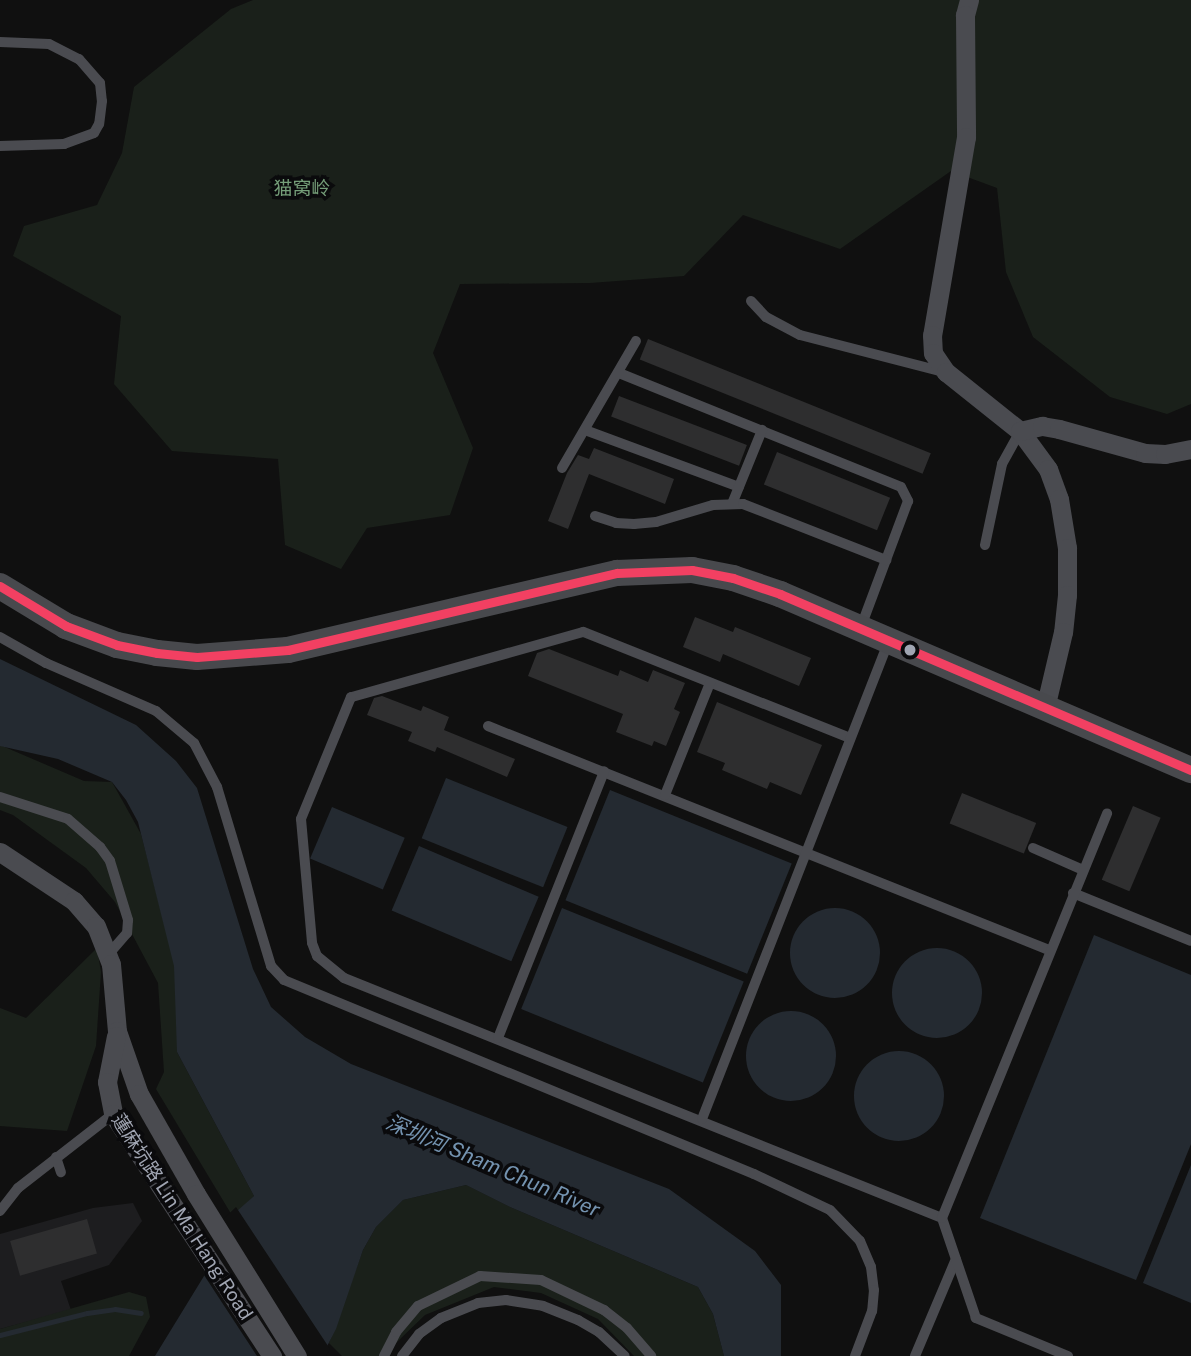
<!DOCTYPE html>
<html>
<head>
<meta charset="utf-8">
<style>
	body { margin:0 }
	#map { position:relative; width:1191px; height:1356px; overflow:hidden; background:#101010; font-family:"Public Sans","Noto Sans SC",sans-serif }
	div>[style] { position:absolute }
	.built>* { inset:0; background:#1d1d1f }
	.green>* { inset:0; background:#1a201a }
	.water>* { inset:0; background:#242a31; transform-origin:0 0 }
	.round { border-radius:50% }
	.pier>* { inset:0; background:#101010 }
	.stream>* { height:5px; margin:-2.5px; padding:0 2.5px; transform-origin:2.5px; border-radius:2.5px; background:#242a31 }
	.building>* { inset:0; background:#2e2e2f; transform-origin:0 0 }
	.lane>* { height:10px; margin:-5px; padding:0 5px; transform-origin:5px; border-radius:5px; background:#4a4b50 }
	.street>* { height:19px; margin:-9.5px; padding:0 9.5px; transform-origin:9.5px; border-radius:9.5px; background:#4a4b50 }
	.secondary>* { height:26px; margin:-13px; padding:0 13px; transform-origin:13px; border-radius:13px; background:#48494d }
	.bus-1>* { height:9px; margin:-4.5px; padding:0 4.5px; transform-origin:4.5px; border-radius:4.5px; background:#f24062 }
	.dots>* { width:19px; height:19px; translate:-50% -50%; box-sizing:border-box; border:4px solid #0a0a0c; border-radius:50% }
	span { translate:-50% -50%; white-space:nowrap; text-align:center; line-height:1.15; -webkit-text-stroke:7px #0a0a0c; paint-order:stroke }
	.park-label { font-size:19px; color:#759e79 }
	.street-label { font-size:19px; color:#a0a5b2 }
	.water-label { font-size:21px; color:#7493b0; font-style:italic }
</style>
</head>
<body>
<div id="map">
	<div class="built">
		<div style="clip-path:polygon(133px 1203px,142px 1221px,109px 1265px,61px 1281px,71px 1310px,0 1329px,0 1234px,93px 1208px)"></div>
	</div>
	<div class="green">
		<div style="clip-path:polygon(253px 0,1191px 0,1191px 404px,1167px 414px,1110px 397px,1033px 337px,1006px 272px,997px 188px,951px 171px,840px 249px,743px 215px,684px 276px,590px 283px,460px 284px,433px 353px,473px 448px,450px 515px,367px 528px,341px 569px,285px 545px,278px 459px,172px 451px,114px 384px,121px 316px,13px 256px,24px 226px,97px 205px,122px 153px,134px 87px,231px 9px)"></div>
		<div style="clip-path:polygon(0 745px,84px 781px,112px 782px,141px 834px,179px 981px,177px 1052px,254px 1196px,233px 1217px,156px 1089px,164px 1072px,158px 983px,115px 902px,86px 868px,13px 815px,0 810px)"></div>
		<div style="clip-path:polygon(97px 948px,101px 972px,96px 1046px,67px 1131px,0 1126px,0 1008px,26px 1018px)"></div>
		<div style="clip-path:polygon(466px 1185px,510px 1207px,698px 1287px,713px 1314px,724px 1356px,634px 1356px,598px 1319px,541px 1293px,494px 1287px,425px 1315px,395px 1344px,390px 1356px,342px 1356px,329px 1343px,363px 1250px,376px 1227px,403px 1200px)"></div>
		<div style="clip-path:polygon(129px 1292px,146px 1297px,150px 1317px,129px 1356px,0 1356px,0 1329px)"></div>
	</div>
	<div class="water">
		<div style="clip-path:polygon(0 659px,136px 725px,176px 761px,197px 788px,253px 969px,271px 1007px,305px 1037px,351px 1064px,669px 1189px,755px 1251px,781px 1285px,781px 1356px,724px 1356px,713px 1314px,698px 1287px,510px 1207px,466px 1185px,403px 1200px,376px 1227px,363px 1250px,336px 1329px,322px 1356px,155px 1356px,223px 1245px,219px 1227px,254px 1196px,177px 1052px,174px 966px,138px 822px,126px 800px,112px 782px,58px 759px,0 746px)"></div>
		<div style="left:446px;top:778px;width:131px;height:65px;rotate:22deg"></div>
		<div style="left:610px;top:790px;width:196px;height:119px;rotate:22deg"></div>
		<div style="left:332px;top:807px;width:79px;height:56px;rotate:23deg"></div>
		<div style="left:419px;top:846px;width:130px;height:70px;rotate:23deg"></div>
		<div style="left:562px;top:908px;width:196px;height:109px;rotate:22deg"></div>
		<div class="round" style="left:790px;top:908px;width:90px;height:90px"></div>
		<div style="clip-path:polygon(1094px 935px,1191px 975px,1191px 1144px,1136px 1280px,980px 1218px)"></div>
		<div class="round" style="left:892px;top:948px;width:90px;height:90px"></div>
		<div class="round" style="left:746px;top:1011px;width:90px;height:90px"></div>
		<div class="round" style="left:854px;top:1051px;width:90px;height:90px"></div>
		<div style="clip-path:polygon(1191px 1165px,1191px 1303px,1143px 1283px)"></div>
	</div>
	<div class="pier">
		<div style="clip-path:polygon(236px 1207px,330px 1349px,326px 1356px,257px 1356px,202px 1272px,219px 1244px,216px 1226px)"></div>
	</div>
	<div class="stream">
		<div style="left:0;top:1335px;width:90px;rotate:-14.2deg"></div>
		<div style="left:87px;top:1313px;width:28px;rotate:-8deg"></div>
		<div style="left:115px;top:1309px;width:26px;rotate:9deg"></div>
	</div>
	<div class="building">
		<div style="left:648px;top:339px;width:305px;height:22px;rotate:22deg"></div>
		<div style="left:619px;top:396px;width:137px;height:22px;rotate:21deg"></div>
		<div style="clip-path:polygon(594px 448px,674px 479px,665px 504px,589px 474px,568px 529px,548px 521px,567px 473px,578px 455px,589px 459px)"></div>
		<div style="left:777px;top:452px;width:122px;height:35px;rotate:22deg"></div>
		<div style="clip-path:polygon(695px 617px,733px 632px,735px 627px,811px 658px,799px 686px,723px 654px,720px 662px,683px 647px)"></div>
		<div style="clip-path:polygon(549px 649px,618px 676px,620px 670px,648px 682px,653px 670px,685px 683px,674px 709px,680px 712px,666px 746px,654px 741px,652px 746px,616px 732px,623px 714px,528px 676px,537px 653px)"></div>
		<div style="clip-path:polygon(382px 696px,421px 711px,423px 706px,449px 717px,444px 730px,515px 759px,507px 777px,437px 747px,435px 752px,408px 741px,412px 732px,367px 715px,374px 698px)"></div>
		<div style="clip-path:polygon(717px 702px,822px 745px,801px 795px,770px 782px,767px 789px,722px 770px,725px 763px,697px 752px)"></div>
		<div style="left:962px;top:793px;width:80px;height:33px;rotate:22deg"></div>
		<div style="left:1133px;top:806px;width:30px;height:80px;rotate:23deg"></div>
		<div style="left:87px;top:1219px;width:36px;height:80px;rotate:74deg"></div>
	</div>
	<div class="lane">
		<div style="left:0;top:42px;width:49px;rotate:2.3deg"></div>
		<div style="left:49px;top:44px;width:34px;rotate:27deg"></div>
		<div style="left:79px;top:59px;width:32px;rotate:49deg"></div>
		<div style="left:100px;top:83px;width:18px;rotate:84deg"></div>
		<div style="left:102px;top:101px;width:23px;rotate:97deg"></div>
		<div style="left:99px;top:124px;width:10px;rotate:119deg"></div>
		<div style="left:94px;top:133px;width:32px;rotate:160deg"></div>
		<div style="left:64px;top:144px;width:64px;rotate:178.2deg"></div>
		<div style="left:751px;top:301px;width:22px;rotate:47deg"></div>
		<div style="left:766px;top:317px;width:38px;rotate:28deg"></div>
		<div style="left:800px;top:335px;width:149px;rotate:14.4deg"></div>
		<div style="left:619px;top:373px;width:304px;rotate:22deg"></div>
		<div style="left:901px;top:487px;width:16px;rotate:63deg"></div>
		<div style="left:908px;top:501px;width:134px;rotate:110.5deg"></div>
		<div style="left:585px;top:430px;width:164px;rotate:20.3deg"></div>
		<div style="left:562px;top:468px;width:147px;rotate:-59.8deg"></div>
		<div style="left:732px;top:504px;width:80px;rotate:-67.9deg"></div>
		<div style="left:595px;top:516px;width:22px;rotate:18deg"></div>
		<div style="left:616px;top:523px;width:18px;rotate:3deg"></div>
		<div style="left:634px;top:524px;width:22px;rotate:-5deg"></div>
		<div style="left:656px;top:522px;width:59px;rotate:-16.6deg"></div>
		<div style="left:713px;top:505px;width:30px;rotate:-2deg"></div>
		<div style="left:743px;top:504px;width:154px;rotate:21.4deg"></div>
		<div style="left:985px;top:545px;width:83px;rotate:-78.1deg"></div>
		<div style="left:1002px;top:464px;width:38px;rotate:-61deg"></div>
		<div style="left:0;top:637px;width:53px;rotate:29.5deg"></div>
		<div style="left:46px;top:663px;width:120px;rotate:23.6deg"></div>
		<div style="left:156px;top:711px;width:50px;rotate:40.1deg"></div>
		<div style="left:194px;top:743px;width:50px;rotate:62.4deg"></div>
		<div style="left:217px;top:787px;width:187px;rotate:73.2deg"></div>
		<div style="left:271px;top:966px;width:19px;rotate:47deg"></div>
		<div style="left:284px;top:980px;width:508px;rotate:22.43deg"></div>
		<div style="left:754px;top:1174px;width:84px;rotate:25.3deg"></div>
		<div style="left:830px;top:1210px;width:43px;rotate:45.9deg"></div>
		<div style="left:860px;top:1241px;width:28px;rotate:67deg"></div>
		<div style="left:871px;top:1267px;width:23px;rotate:83deg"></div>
		<div style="left:874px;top:1290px;width:21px;rotate:95deg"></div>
		<div style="left:872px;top:1311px;width:48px;rotate:110.7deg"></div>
		<div style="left:488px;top:726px;width:604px;rotate:21.77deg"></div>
		<div style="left:850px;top:738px;width:287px;rotate:-158.3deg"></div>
		<div style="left:583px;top:632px;width:241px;rotate:164.3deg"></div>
		<div style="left:351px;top:697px;width:132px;rotate:112.3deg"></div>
		<div style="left:301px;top:819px;width:124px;rotate:84.9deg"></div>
		<div style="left:312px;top:943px;width:14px;rotate:69deg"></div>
		<div style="left:317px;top:956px;width:35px;rotate:39deg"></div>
		<div style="left:344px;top:978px;width:644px;rotate:21.87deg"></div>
		<div style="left:665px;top:795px;width:121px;rotate:-68.1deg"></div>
		<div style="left:0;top:797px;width:71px;rotate:17.9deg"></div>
		<div style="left:68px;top:819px;width:43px;rotate:41.2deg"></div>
		<div style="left:100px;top:847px;width:17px;rotate:54deg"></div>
		<div style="left:110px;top:861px;width:62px;rotate:73deg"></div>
		<div style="left:128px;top:920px;width:13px;rotate:94deg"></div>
		<div style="left:127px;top:933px;width:28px;rotate:131deg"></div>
		<div style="left:1033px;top:848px;width:55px;rotate:23.7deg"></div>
		<div style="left:1073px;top:893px;width:127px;rotate:22.1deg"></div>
		<div style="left:498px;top:1038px;width:287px;rotate:-68.3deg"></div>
		<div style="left:702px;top:1119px;width:511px;rotate:-68.66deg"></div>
		<div style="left:56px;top:1157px;width:16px;rotate:72deg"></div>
		<div style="left:0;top:1211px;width:29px;rotate:-52deg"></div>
		<div style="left:18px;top:1188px;width:120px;rotate:-37.9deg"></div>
		<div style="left:384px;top:1356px;width:27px;rotate:-63deg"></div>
		<div style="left:396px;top:1332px;width:34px;rotate:-50deg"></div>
		<div style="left:418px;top:1306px;width:69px;rotate:-25.8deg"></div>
		<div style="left:480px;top:1276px;width:61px;rotate:3.8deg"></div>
		<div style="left:541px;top:1280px;width:70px;rotate:25.5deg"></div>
		<div style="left:604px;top:1310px;width:29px;rotate:38deg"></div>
		<div style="left:627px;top:1328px;width:37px;rotate:49deg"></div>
		<div style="left:402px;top:1356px;width:28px;rotate:-52deg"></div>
		<div style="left:419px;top:1334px;width:27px;rotate:-36deg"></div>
		<div style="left:441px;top:1318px;width:40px;rotate:-22deg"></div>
		<div style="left:478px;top:1303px;width:28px;rotate:-6deg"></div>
		<div style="left:506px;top:1300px;width:37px;rotate:9deg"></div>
		<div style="left:543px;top:1306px;width:38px;rotate:22deg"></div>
		<div style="left:578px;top:1320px;width:24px;rotate:30deg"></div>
		<div style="left:599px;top:1332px;width:35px;rotate:43deg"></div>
		<div style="left:915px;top:1356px;width:105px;rotate:-67.1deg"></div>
		<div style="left:1068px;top:1356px;width:100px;rotate:-157.6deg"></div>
		<div style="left:976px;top:1318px;width:106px;rotate:-108.8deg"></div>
		<div style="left:942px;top:1218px;width:437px;rotate:-67.8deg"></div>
	</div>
	<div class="street">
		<div style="left:969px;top:0;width:16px;rotate:105deg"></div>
		<div style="left:965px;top:15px;width:122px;rotate:89.5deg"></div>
		<div style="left:966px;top:137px;width:201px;rotate:99.7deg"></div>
		<div style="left:932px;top:335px;width:18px;rotate:87deg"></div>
		<div style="left:933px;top:353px;width:23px;rotate:56deg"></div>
		<div style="left:946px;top:372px;width:95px;rotate:38.6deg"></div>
		<div style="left:1020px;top:431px;width:47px;rotate:53.6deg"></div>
		<div style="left:1048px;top:469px;width:32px;rotate:70deg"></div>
		<div style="left:1059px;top:499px;width:50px;rotate:80.7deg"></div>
		<div style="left:1067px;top:548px;width:47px;rotate:90deg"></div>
		<div style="left:1067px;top:595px;width:37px;rotate:96deg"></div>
		<div style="left:1063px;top:632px;width:78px;rotate:103.3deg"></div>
		<div style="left:1020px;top:431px;width:23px;rotate:-13deg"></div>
		<div style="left:1042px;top:426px;width:17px;rotate:10deg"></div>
		<div style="left:1059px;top:429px;width:89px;rotate:15.6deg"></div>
		<div style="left:1145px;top:453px;width:20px;rotate:3deg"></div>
		<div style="left:1165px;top:454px;width:26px;rotate:-11deg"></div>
		<div style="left:0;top:852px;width:89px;rotate:33.5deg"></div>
		<div style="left:74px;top:901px;width:33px;rotate:49deg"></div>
		<div style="left:96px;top:926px;width:41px;rotate:68.5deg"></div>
		<div style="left:111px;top:964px;width:67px;rotate:84.9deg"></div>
		<div style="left:117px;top:1031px;width:67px;rotate:70.8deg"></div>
		<div style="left:139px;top:1094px;width:115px;rotate:60.3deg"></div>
		<div style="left:196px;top:1194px;width:191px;rotate:58.1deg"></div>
		<div style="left:116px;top:1036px;width:47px;rotate:101.1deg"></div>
		<div style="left:107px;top:1082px;width:33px;rotate:79deg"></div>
		<div style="left:113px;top:1114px;width:290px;rotate:56.7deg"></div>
	</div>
	<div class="secondary">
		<div style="left:0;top:586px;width:77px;rotate:31.2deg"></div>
		<div style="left:66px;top:626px;width:54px;rotate:20.4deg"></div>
		<div style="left:117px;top:645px;width:41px;rotate:11.3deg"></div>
		<div style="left:157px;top:653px;width:40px;rotate:5.7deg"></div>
		<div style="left:197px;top:657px;width:91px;rotate:-4.4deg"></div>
		<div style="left:288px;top:650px;width:338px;rotate:-13.2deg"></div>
		<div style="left:617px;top:573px;width:75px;rotate:-2.3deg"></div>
		<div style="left:692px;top:570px;width:42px;rotate:11deg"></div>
		<div style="left:733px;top:578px;width:50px;rotate:18.8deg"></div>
		<div style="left:780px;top:594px;width:447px;rotate:23.2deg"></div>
	</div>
	<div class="bus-1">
		<div style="left:0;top:586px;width:77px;rotate:31.2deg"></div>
		<div style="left:66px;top:626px;width:54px;rotate:20.4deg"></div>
		<div style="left:117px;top:645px;width:41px;rotate:11.3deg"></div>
		<div style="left:157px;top:653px;width:40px;rotate:5.7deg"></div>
		<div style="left:197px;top:657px;width:91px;rotate:-4.4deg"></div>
		<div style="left:288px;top:650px;width:338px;rotate:-13.2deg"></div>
		<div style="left:617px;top:573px;width:75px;rotate:-2.3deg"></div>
		<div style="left:692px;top:570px;width:42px;rotate:11deg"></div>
		<div style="left:733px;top:578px;width:50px;rotate:18.8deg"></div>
		<div style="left:780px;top:594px;width:447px;rotate:23.2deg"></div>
	</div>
	<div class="dots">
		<div style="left:910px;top:650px;background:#a0a5b2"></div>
	</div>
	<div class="park-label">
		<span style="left:302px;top:189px">猫窝岭</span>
	</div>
	<div class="street-label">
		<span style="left:182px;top:1217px;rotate:57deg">蓮麻坑路 Lin Ma Hang Road</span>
	</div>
	<div class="water-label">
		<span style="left:493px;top:1166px;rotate:23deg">深圳河 Sham Chun River</span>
	</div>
</div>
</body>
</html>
